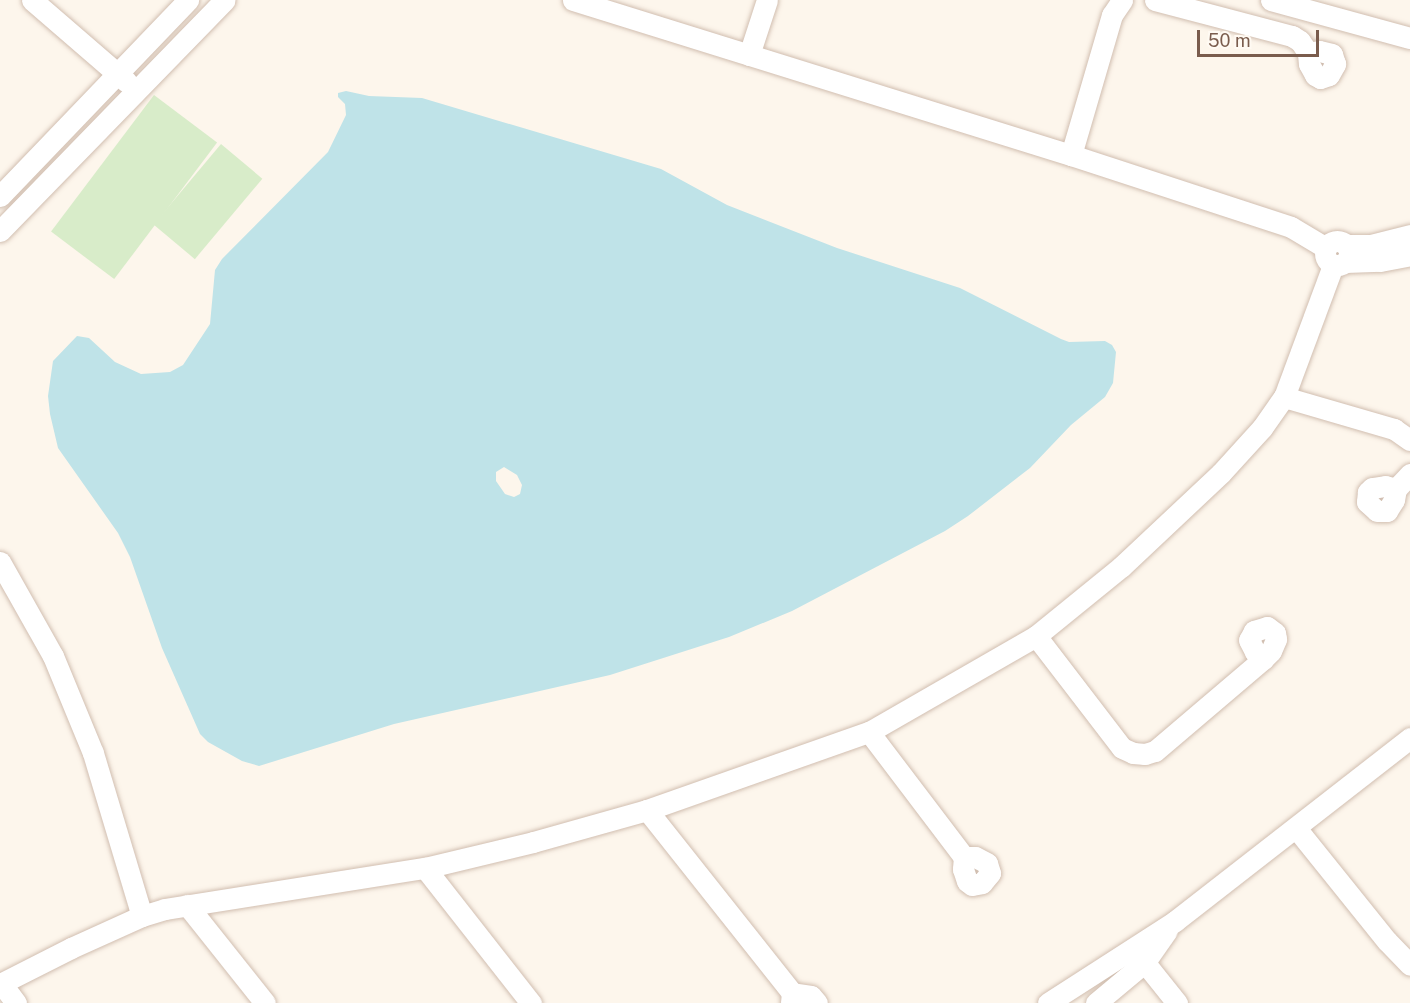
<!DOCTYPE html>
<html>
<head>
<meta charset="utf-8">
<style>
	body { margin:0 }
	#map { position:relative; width:1410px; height:1003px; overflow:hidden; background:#fdf6ec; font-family:"Public Sans",sans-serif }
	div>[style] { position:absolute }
	.green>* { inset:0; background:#d8ecc9; transform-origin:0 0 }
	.water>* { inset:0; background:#bfe3e8 }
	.roads { filter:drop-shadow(0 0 2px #d1beb0) drop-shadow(0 0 2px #d1beb0) }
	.minor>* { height:21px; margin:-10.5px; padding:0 10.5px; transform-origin:10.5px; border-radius:10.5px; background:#fff }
	.minor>.ring { margin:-10.5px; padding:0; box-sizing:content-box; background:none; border:21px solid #fff; border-radius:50% }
	span { translate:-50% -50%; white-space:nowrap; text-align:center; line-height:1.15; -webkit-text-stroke:5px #fffaf3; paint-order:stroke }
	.scale { position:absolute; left:1197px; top:30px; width:122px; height:27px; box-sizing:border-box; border:3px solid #7a5c4d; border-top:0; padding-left:8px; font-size:18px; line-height:21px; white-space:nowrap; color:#7a5c4d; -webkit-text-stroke:4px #fffaf3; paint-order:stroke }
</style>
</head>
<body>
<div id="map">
	<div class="green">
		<div style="left:154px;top:95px;width:79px;height:171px;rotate:37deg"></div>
		<div style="left:221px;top:144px;width:54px;height:105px;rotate:40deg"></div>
	</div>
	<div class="water">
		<div style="clip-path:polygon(evenodd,346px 91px,369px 96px,422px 98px,661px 169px,727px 205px,837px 248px,960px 288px,1061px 339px,1069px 342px,1105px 341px,1112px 345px,1116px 352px,1113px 383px,1105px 397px,1071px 425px,1030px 468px,968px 516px,945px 531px,792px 611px,729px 637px,610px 675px,394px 724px,259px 766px,242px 761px,208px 742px,200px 734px,162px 648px,130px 557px,118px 533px,58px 448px,50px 414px,48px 396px,53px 361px,77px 336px,89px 338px,115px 362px,141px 374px,170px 372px,183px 365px,210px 324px,215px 270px,222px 259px,328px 152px,346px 115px,345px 104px,338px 97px,338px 93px,346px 91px,504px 467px,517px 475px,522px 485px,520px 494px,514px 497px,505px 494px,496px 481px,496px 472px,504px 467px)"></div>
	</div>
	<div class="roads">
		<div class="minor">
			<div style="left:32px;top:0;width:125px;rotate:40.8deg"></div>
			<div style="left:573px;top:0;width:522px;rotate:17.29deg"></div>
			<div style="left:1071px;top:155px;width:231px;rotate:18.1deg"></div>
			<div style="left:1291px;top:227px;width:41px;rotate:31deg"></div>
			<div style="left:1155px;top:0;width:142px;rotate:14.7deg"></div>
			<div style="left:1292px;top:36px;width:9px;rotate:32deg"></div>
			<div style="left:1300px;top:41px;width:14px;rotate:56deg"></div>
			<div style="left:1308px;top:53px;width:11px;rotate:85deg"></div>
			<div style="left:1309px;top:64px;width:13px;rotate:61deg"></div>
			<div style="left:1315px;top:75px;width:6px;rotate:31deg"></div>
			<div style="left:1320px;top:78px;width:9px;rotate:-18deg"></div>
			<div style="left:1329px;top:75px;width:13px;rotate:-61deg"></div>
			<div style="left:1335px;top:64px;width:10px;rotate:-107deg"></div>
			<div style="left:1332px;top:54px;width:13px;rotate:-167deg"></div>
			<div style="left:1319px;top:51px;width:11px;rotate:170deg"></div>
			<div style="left:1271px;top:0;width:144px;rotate:15.3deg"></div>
			<div style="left:749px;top:55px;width:58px;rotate:-71.9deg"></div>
			<div style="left:1071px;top:155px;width:146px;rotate:-73.7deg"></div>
			<div style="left:1112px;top:15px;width:18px;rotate:-56deg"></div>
			<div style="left:0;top:196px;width:272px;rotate:-46.2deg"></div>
			<div style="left:0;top:231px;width:322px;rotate:-45.8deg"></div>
			<div class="ring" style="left:1325px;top:241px;width:3px;height:3px"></div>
			<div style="left:1346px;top:245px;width:25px"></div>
			<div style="left:1371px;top:245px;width:40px;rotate:-14.4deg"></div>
			<div style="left:1345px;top:262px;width:35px;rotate:-2deg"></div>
			<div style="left:1380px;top:261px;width:31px;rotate:-11deg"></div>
			<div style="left:1284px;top:397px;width:115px;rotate:16.2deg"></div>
			<div style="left:1394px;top:429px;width:19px;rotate:35deg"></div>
			<div style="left:1396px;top:489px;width:11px;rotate:-165deg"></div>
			<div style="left:1385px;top:486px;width:13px;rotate:171deg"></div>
			<div style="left:1372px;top:488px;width:6px;rotate:135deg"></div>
			<div style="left:1368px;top:492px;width:10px;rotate:96deg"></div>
			<div style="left:1367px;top:502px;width:13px;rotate:42deg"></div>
			<div style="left:1377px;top:511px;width:10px"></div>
			<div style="left:1387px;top:511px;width:13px;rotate:-58deg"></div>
			<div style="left:1394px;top:500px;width:11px;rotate:-80deg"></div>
			<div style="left:1396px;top:489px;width:21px;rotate:-47deg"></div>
			<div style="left:0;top:562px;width:108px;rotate:60.6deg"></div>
			<div style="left:53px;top:656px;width:105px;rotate:67.6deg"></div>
			<div style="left:93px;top:753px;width:170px;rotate:73.3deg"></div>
			<div style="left:1036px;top:636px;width:141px;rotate:52.5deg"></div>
			<div style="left:1122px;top:748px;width:12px;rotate:24deg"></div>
			<div style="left:1133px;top:753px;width:12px;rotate:5deg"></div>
			<div style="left:1145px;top:754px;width:10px;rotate:-17deg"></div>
			<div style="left:1155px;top:751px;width:142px;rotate:-40.4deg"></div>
			<div style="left:1263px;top:659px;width:11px;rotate:-45deg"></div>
			<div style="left:1271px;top:651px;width:13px;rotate:-67deg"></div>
			<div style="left:1276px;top:639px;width:6px;rotate:-99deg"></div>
			<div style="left:1275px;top:633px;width:10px;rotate:-143deg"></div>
			<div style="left:1267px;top:627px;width:14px;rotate:163deg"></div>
			<div style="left:1254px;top:631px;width:10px;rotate:119deg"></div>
			<div style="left:1249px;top:640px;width:13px;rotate:63deg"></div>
			<div style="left:1255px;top:652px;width:11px;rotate:41deg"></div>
			<div style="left:869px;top:732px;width:157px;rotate:52.8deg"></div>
			<div style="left:964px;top:857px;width:12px;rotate:95deg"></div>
			<div style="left:963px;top:869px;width:13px;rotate:72deg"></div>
			<div style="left:967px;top:881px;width:6px;rotate:39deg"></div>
			<div style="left:972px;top:885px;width:10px;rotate:-11deg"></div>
			<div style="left:982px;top:883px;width:13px;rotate:-51deg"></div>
			<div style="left:990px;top:873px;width:10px;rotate:-107deg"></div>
			<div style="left:987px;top:863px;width:13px;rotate:-153deg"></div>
			<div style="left:975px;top:857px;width:11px;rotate:180deg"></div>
			<div style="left:647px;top:810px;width:233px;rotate:51.6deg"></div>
			<div style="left:792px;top:993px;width:10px;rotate:96deg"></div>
			<div style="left:1296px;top:828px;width:145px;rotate:51.2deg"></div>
			<div style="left:1387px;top:941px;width:33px;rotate:46deg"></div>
			<div style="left:425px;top:868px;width:172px;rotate:51.9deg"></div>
			<div style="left:187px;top:905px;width:125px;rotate:51.5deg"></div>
			<div style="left:1137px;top:953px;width:64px;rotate:51.3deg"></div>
			<div style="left:1px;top:983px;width:25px;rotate:53deg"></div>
			<div style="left:0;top:984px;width:80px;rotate:-26.9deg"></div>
			<div style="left:71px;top:948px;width:78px;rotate:-24.3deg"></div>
			<div style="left:142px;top:916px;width:24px;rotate:-17deg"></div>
			<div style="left:165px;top:909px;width:263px;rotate:-9deg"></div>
			<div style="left:425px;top:868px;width:111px;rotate:-13.5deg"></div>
			<div style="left:533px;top:842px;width:118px;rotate:-15.7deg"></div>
			<div style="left:647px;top:810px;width:235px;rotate:-19.4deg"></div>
			<div style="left:869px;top:732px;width:193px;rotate:-29.9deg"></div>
			<div style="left:1036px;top:636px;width:109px;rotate:-39.1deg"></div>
			<div style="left:1121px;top:567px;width:137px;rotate:-43.2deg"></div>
			<div style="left:1221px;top:473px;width:61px;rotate:-47.7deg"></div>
			<div style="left:1262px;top:428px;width:38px;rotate:-55deg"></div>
			<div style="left:1284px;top:397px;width:141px;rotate:-69.6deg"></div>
			<div style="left:792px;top:993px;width:19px;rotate:9deg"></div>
			<div style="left:811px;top:996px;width:9px;rotate:49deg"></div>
			<div style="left:1048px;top:1003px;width:151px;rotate:-32.8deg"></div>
			<div style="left:1175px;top:921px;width:298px;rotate:-37.9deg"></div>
			<div style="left:1096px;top:1003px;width:64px;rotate:-39.9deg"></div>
			<div style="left:1145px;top:962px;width:38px;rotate:-55deg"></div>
		</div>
	</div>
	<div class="scale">50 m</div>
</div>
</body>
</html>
